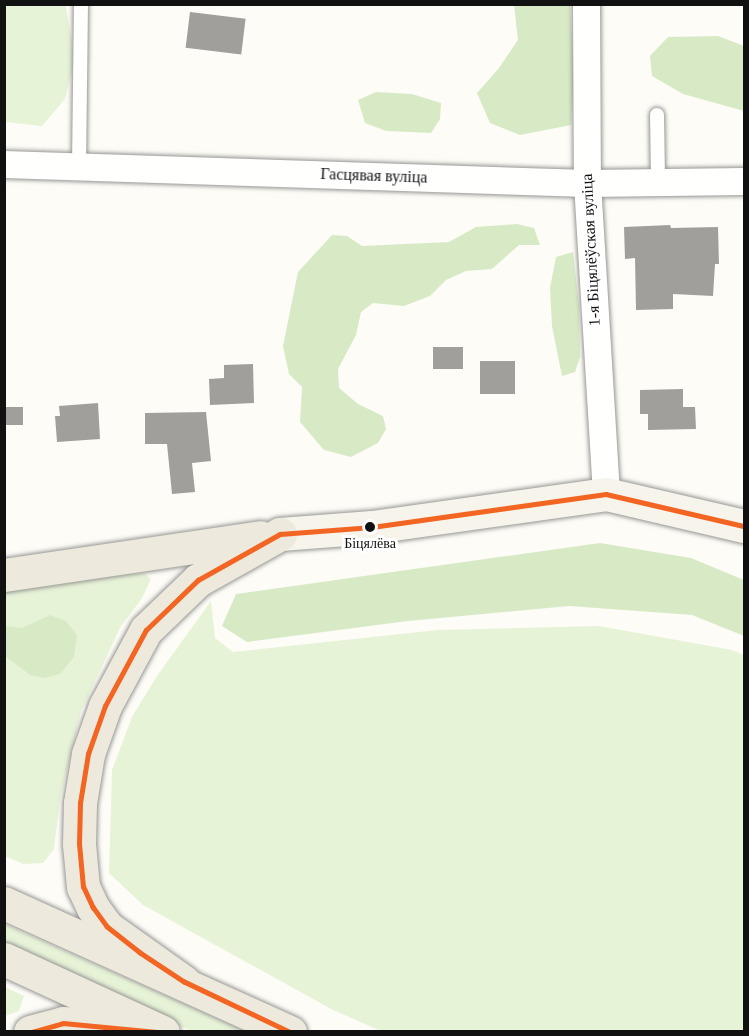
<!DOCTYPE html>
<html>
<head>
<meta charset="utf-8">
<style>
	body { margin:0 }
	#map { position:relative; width:749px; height:1036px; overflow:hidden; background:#fdfcf7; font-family:Georgia,serif }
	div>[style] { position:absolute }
	.green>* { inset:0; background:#e7f3d7 }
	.forest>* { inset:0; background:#d8eac5 }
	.building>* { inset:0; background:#a19f9c; transform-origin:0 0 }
	.roads { filter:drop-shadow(0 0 2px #979795) drop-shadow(0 0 2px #979795) }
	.service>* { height:14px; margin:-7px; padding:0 7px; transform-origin:7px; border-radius:7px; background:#fffffe }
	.minor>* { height:27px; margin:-13.5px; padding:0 13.5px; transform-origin:13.5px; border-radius:13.5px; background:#fffffe }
	.secondary>* { height:33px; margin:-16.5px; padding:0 16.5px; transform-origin:16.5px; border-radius:16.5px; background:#f6f4eb }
	.primary>* { height:33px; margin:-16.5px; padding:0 16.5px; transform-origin:16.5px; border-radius:16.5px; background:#ede9dc }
	.bus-1>* { height:4.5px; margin:-2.25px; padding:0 2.25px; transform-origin:2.25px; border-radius:2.25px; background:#f26522 }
	.dots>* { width:16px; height:16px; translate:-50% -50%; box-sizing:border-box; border:3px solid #fff; border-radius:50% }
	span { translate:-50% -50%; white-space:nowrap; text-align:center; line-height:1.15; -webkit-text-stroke:6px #fff; paint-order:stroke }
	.bus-label { font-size:14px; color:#111 }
	.street-label { font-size:16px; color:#111 }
	.frame { position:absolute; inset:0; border:6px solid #111; pointer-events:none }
</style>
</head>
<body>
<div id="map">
	<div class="green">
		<div style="clip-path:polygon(5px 5px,64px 5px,66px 7px,75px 59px,65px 99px,42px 126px,5px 122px)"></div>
		<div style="clip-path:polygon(144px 573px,151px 579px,141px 600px,121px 626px,81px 711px,60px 799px,54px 849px,43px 863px,23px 864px,5px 856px,5px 592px,97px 577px)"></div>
		<div style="clip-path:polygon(211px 601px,215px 638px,233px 652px,438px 630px,599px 626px,732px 650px,744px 655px,744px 1031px,381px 1031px,333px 1010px,143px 905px,109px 873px,112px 770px,132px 717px,157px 676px)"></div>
		<div style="clip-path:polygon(4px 924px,245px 1031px,191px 1031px,5px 946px)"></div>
		<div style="clip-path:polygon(5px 987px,24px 996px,19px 1011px,5px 1016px)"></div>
	</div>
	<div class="forest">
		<div style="clip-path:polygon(514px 5px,570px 5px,574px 80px,571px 125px,520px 135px,490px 123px,477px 93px,499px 68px,518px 40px)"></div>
		<div style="clip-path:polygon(718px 36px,744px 46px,744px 111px,683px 94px,652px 76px,650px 56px,668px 37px)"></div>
		<div style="clip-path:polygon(376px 92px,412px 94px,441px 103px,440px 119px,431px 133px,386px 131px,365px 123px,358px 100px)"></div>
		<div style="clip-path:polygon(517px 224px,534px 228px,540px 245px,519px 245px,492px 269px,466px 271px,446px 280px,430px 296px,404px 306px,373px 303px,361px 312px,356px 335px,338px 369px,339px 388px,358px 404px,383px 416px,386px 429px,378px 443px,351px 457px,324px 450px,300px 422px,302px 387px,289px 374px,283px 346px,298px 272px,332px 235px,347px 236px,362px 246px,449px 242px,476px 227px)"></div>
		<div style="clip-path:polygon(573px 252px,579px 305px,580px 357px,575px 372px,562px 376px,552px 326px,550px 288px,556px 257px)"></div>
		<div style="clip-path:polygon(600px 543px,691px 558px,744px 580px,744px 636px,692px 615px,569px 606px,408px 621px,247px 642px,222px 626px,236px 594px)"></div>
		<div style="clip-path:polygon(50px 615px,66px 621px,77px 635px,74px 657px,60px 674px,45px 678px,30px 675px,5px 656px,5px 626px,22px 628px)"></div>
	</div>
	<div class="building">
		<div style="left:190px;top:12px;width:56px;height:36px;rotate:7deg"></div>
		<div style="clip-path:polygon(670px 225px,671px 228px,718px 227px,719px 264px,715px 264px,713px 296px,673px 294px,673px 309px,636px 310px,635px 258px,625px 259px,624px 227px)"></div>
		<div style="left:433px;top:347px;width:30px;height:22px"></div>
		<div style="left:515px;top:361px;width:33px;height:35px;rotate:90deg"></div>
		<div style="clip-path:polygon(253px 364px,254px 403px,210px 405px,209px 379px,224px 378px,224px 365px)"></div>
		<div style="clip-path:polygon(683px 389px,683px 407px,695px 407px,696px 429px,648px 430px,648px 414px,640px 414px,640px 390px)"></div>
		<div style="clip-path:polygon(98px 403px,100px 439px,57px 442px,55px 416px,60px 416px,59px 406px)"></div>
		<div style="left:4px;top:407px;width:19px;height:18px"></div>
		<div style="clip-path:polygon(206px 412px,211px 461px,192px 463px,195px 492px,172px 494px,167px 444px,145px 444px,145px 413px)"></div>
	</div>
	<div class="roads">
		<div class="service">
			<div style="left:657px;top:115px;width:67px;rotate:89.1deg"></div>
			<div style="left:79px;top:167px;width:163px;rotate:-89.3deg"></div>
		</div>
		<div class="minor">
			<div style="left:586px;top:4px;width:179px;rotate:89.7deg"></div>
			<div style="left:587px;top:183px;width:312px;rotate:86.5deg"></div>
			<div style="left:4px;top:164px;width:583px;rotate:1.87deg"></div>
			<div style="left:587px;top:183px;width:157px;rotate:-0.7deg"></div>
		</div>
		<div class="secondary">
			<div style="left:280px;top:534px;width:92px;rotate:-4.4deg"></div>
			<div style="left:372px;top:527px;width:236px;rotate:-8deg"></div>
			<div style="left:606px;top:494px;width:142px;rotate:13.1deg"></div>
		</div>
		<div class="primary">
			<div style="left:4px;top:575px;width:259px;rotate:-8.4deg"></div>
			<div style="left:4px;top:903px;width:314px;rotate:24.3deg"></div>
			<div style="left:4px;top:959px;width:175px;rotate:24.7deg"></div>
			<div style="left:184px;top:982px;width:95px;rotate:-144.5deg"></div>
			<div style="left:107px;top:927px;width:24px;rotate:-126deg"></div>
			<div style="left:93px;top:908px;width:23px;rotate:-115deg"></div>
			<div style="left:83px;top:887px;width:43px;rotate:-95.3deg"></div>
			<div style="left:79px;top:844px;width:41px;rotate:-88.6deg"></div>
			<div style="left:80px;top:803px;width:50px;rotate:-80.7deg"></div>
			<div style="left:88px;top:754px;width:51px;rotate:-70.5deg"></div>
			<div style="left:105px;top:706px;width:86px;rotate:-61.7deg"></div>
			<div style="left:146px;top:630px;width:72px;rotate:-43.9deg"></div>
			<div style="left:198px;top:580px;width:94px;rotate:-29.3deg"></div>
			<div style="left:30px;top:1032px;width:34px;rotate:-15deg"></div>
			<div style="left:63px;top:1023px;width:75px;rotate:4.6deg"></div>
		</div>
	</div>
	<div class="bus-1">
		<div style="left:32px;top:1032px;width:32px;rotate:-16deg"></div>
		<div style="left:63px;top:1023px;width:94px;rotate:5.5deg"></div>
		<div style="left:289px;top:1032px;width:116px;rotate:-154.5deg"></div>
		<div style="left:184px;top:982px;width:53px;rotate:-146.6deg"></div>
		<div style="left:140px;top:953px;width:42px;rotate:-141.8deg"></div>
		<div style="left:107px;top:927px;width:24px;rotate:-126deg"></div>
		<div style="left:93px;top:908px;width:23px;rotate:-115deg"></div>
		<div style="left:83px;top:887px;width:43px;rotate:-95.3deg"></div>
		<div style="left:79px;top:844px;width:41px;rotate:-88.6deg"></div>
		<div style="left:80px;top:803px;width:50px;rotate:-80.7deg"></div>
		<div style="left:88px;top:754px;width:51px;rotate:-70.5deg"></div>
		<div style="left:105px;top:706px;width:86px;rotate:-61.7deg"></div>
		<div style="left:146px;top:630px;width:72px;rotate:-43.9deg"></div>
		<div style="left:198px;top:580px;width:94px;rotate:-29.3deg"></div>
		<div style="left:280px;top:534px;width:92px;rotate:-4.4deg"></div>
		<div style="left:372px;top:527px;width:236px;rotate:-8deg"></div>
		<div style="left:606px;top:494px;width:142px;rotate:13.1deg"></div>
	</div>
	<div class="dots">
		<div style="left:370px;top:527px;background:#111"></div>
	</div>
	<div class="bus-label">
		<span style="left:370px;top:544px">Біцялёва</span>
	</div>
	<div class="street-label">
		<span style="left:374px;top:176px;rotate:2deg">Гасцявая вуліца</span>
		<span style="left:591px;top:250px;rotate:-93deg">1-я Біцялёўская вуліца</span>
	</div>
	<div class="frame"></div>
</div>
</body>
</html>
